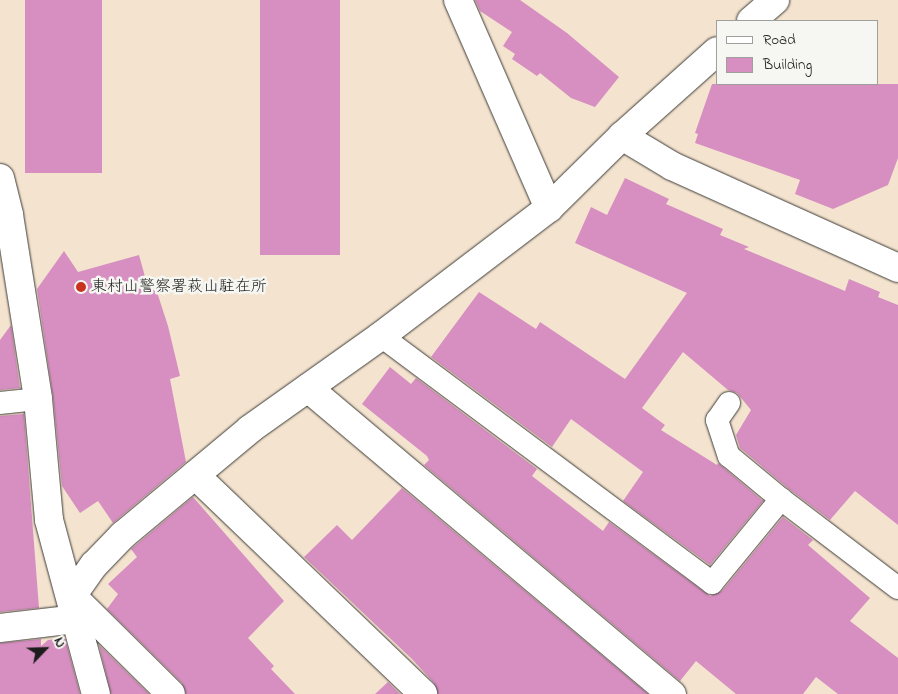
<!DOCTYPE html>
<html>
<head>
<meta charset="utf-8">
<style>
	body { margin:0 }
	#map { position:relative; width:898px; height:694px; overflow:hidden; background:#f4e4cf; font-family:"Indie Flower","Klee One",sans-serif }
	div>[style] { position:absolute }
	.building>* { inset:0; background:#d68fc0; transform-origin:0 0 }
	.roads { filter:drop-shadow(0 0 1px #3c3a37) drop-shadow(0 0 1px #3c3a37) }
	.lane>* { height:22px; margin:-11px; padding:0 11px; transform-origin:11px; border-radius:11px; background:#fff }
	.street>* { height:28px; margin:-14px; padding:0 14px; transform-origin:14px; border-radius:14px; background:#fff }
	.dots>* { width:14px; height:14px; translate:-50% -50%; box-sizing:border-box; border:2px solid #f6f6f2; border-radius:50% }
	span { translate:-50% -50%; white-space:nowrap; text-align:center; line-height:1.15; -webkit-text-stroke:5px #f6f6f2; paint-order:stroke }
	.poi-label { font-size:16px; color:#1c1c1c }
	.left { translate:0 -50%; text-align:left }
	.legend { position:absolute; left:716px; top:20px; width:162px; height:65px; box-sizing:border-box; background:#f6f6f2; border:1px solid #9f9f9c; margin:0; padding:6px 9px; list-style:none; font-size:15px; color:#1c1c1c }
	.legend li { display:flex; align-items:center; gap:10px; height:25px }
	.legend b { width:25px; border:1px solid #9f9f9c }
	.north { position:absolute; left:20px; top:624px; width:50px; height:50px; -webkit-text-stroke:4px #f6f6f2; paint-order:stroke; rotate:66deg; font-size:14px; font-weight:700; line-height:20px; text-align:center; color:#1c1c1c }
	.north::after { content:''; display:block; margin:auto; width:18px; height:22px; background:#1c1c1c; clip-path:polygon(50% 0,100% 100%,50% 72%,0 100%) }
</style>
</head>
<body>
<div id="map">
	<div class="building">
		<div style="left:25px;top:0;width:77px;height:173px"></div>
		<div style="left:260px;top:0;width:80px;height:255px"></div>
		<div style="clip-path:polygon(475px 0,520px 0,567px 33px,619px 77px,595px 107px,571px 98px,540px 73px,537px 76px,512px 59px,515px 54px,503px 46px,512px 32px,480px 11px)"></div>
		<div style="clip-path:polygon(712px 84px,898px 84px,898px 158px,888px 185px,833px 209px,795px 194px,800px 180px,695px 143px,698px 134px,695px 133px)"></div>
		<div style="clip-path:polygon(625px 178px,669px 199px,666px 204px,723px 229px,720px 235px,749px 247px,744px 249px,845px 291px,849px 279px,880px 292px,878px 297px,898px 305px,898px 525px,855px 491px,830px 520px,789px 489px,740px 448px,736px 435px,751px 410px,737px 393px,728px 390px,683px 352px,642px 408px,665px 425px,661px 430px,717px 465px,718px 463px,763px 501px,710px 565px,623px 501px,643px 472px,571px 419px,552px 447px,431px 357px,479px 292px,536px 329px,540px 322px,625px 379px,687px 293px,575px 243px,591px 207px,607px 215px)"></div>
		<div style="clip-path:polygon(64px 251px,78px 272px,139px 255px,149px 291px,156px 289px,168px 326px,180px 376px,170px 379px,186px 462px,113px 523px,98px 501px,80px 513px,62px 486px,53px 397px,37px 289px)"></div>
		<div style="clip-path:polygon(11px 325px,20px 388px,0 390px,0 340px)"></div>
		<div style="clip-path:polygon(390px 367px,411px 384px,416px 378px,537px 469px,532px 476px,603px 531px,609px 522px,710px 596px,722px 591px,783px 517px,813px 540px,808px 545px,870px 598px,850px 621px,898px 658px,898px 694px,838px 694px,816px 677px,803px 694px,736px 694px,696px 661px,680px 681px,424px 465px,429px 460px,427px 456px,362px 404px)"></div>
		<div style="clip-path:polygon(24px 414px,39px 608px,0 612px,0 416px)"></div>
		<div style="clip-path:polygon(402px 488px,648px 694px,438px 694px,434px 683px,412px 659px,304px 557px,337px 525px,352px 540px)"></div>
		<div style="clip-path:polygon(193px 497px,284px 601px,248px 638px,274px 666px,271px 669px,295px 694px,186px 694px,182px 683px,107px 609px,118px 594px,108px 584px,137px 557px,131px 549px)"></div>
		<div style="clip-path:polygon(65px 638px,80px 694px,0 694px,0 643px,41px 639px,41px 646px,48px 640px)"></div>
		<div style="clip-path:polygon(99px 645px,149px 694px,111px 694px)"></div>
		<div style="clip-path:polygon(388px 682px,400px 694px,375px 694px)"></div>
	</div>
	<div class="roads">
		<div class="lane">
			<div style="left:381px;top:336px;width:413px;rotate:36.7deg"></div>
			<div style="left:712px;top:583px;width:109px;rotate:-50.6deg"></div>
			<div style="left:781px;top:499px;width:147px;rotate:37.3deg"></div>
			<div style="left:0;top:403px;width:38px;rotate:-6deg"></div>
			<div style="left:729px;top:403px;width:21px;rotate:125deg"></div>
			<div style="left:717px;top:420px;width:38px;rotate:72deg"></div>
			<div style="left:729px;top:456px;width:67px;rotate:39.6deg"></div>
		</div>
		<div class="street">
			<div style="left:458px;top:0;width:227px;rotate:66.4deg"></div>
			<div style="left:751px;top:21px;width:32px;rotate:-41deg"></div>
			<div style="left:622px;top:136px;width:58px;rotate:31deg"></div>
			<div style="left:672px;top:166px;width:248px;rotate:24.3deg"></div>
			<div style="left:0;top:178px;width:38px;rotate:76deg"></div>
			<div style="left:9px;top:215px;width:186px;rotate:81deg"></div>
			<div style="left:38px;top:399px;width:121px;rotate:84.8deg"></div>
			<div style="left:49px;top:520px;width:180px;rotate:74.9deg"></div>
			<div style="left:308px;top:388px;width:476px;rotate:40.1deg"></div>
			<div style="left:195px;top:475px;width:316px;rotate:43.8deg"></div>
			<div style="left:72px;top:596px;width:38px;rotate:-55deg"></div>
			<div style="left:94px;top:565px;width:42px;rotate:-46deg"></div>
			<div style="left:123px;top:535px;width:165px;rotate:-39.8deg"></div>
			<div style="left:250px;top:429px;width:161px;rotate:-35.4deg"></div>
			<div style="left:381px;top:336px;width:211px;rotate:-37.3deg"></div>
			<div style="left:549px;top:208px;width:103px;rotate:-44.6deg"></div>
			<div style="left:622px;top:136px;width:127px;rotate:-41.8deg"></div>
			<div style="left:72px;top:596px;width:139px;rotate:44.7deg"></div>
			<div style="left:0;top:628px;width:78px;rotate:-6.7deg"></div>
		</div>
	</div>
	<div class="dots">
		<div style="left:81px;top:287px;background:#c8321e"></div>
	</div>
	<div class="poi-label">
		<span class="left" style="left:91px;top:287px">東村山警察署萩山駐在所</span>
	</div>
	<ul class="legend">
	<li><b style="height:6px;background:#fff"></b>Road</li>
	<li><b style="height:14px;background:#d68fc0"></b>Building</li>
	</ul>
	<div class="north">N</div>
</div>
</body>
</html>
